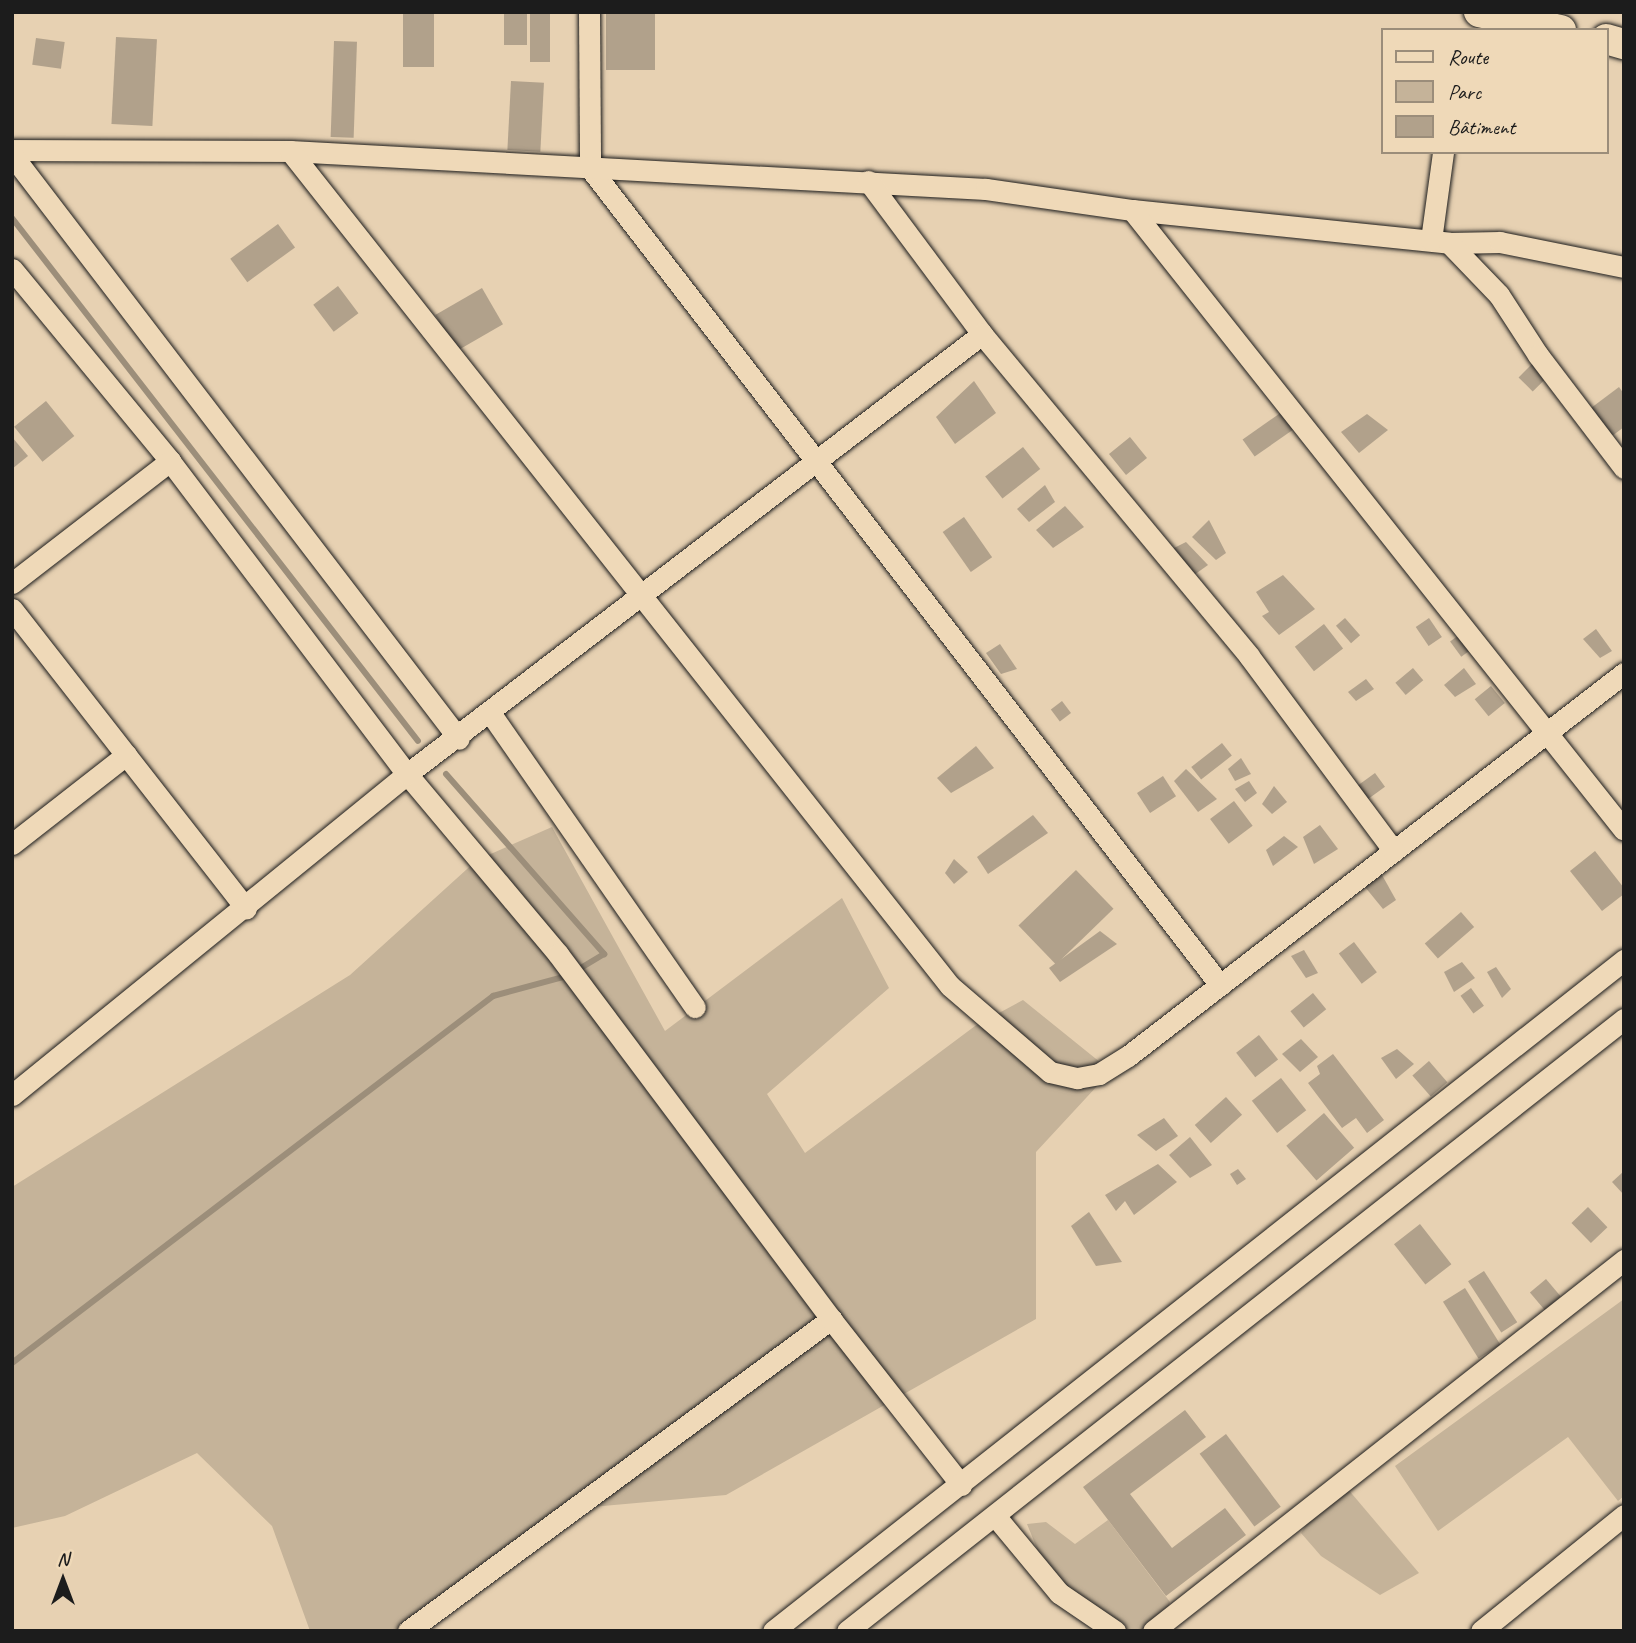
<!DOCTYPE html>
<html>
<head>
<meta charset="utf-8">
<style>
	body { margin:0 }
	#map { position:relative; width:1636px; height:1643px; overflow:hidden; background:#e7d1b2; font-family:Caveat,sans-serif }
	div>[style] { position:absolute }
	.green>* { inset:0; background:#c5b399 }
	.stream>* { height:6px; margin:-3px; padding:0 3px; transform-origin:3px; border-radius:3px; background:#9c8e7a }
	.building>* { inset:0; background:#b1a18b; transform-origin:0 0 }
	.roads { filter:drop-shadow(0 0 2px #1c1c1c) drop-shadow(0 0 2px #1c1c1c) }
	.minor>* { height:21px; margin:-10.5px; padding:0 10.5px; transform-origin:10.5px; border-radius:10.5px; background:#efd9b8 }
	.highway>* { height:30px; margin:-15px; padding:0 15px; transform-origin:15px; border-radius:15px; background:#efd9b8 }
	span { translate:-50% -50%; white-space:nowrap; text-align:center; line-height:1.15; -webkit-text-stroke:5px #efd9b8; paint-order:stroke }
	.frame { position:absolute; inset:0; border:14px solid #1c1c1c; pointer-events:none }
	.legend { position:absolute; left:1381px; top:28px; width:228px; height:126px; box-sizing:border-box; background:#efd9b8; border:2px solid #9b8d7a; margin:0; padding:9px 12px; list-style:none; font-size:21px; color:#1c1c1c }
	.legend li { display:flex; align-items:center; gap:14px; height:35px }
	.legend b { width:35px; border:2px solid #9b8d7a }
	.north { position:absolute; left:28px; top:1545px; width:70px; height:70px; -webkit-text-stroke:5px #efd9b8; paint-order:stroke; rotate:0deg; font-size:19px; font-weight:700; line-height:28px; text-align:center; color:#1c1c1c }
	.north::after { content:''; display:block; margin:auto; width:24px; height:32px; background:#1c1c1c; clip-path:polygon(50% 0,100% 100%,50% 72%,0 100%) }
</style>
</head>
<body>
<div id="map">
	<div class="green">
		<div style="clip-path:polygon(552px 827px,665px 1031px,842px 898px,889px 988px,767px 1094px,805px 1153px,975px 1026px,1023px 1000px,1111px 1071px,1036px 1152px,1036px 1319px,726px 1495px,558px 1510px,403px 1631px,310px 1631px,272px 1526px,197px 1453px,65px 1516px,12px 1528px,12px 1187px,350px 975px,477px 860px)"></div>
		<div style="clip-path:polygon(1624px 1299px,1624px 1496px,1618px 1501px,1568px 1437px,1438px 1531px,1395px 1466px)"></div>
		<div style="clip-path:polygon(1347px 1488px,1419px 1573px,1380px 1595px,1321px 1556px,1301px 1533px,1329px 1489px)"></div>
		<div style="clip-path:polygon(1108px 1520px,1170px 1602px,1161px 1629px,1116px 1631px,1103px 1625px,1042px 1561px,1027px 1524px,1046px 1522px,1075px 1544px)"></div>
	</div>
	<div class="stream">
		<div style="left:12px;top:218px;width:662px;rotate:52.18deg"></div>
		<div style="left:446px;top:774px;width:240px;rotate:48.7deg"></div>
		<div style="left:604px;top:954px;width:31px;rotate:149deg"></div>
		<div style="left:12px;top:1363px;width:605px;rotate:-37.34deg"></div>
		<div style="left:493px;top:996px;width:77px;rotate:-15.1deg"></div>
	</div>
	<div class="building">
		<div style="left:403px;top:12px;width:31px;height:55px"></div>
		<div style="left:504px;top:12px;width:23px;height:33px"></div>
		<div style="left:530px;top:12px;width:20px;height:50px"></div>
		<div style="left:606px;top:12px;width:49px;height:58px"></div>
		<div style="left:116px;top:37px;width:41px;height:87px;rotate:3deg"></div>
		<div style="left:36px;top:38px;width:29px;height:27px;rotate:8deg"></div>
		<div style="left:334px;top:41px;width:23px;height:96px;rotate:2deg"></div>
		<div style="left:511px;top:81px;width:33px;height:69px;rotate:3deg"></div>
		<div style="left:278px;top:224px;width:29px;height:59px;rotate:54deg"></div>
		<div style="left:338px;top:286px;width:34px;height:31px;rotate:53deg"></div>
		<div style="left:482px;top:288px;width:42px;height:54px;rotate:60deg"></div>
		<div style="left:1532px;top:364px;width:20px;height:19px;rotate:45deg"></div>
		<div style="clip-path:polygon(974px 381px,996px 413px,955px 444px,936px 417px)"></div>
		<div style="clip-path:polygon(1619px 387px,1624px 394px,1624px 427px,1612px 436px,1591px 408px)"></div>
		<div style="left:46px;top:401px;width:45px;height:41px;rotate:51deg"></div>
		<div style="left:1286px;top:409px;width:21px;height:53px;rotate:55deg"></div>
		<div style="clip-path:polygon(1367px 414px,1388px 430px,1359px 453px,1341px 432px)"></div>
		<div style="clip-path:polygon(12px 437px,28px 456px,12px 469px)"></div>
		<div style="left:1130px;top:437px;width:27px;height:27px;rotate:51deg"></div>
		<div style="left:1023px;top:447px;width:28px;height:48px;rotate:52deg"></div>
		<div style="clip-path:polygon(1045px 485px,1055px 502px,1029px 522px,1017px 509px)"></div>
		<div style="clip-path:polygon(1065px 506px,1084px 527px,1053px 548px,1036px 530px)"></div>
		<div style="left:964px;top:517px;width:49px;height:26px;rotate:55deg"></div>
		<div style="clip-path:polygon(1209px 520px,1226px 553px,1216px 560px,1192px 537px)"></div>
		<div style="clip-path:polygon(1186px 542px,1208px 565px,1194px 575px,1174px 548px)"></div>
		<div style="clip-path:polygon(1283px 575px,1315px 609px,1279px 635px,1262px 616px,1269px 612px,1256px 592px)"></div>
		<div style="left:1345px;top:618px;width:23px;height:12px;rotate:49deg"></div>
		<div style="left:1429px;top:618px;width:23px;height:16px;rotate:56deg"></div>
		<div style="left:1324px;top:624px;width:31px;height:37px;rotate:52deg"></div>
		<div style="clip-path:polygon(1596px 629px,1612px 651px,1600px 658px,1583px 639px)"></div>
		<div style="left:1459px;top:635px;width:19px;height:11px;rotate:54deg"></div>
		<div style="clip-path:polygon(1000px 644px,1017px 669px,1001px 674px,986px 653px)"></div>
		<div style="left:1413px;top:668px;width:16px;height:23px;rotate:50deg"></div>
		<div style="clip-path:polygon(1464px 668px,1476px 684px,1455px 697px,1444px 685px)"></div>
		<div style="clip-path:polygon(1366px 679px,1374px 689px,1356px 701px,1348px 692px)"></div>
		<div style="left:1491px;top:686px;width:22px;height:21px;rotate:51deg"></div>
		<div style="left:1062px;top:701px;width:15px;height:14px;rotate:53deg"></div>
		<div style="left:1222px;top:743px;width:16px;height:39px;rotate:52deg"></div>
		<div style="clip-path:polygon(976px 746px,994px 768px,951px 793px,937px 778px)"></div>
		<div style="clip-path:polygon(1241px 758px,1251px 774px,1235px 781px,1228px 769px)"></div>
		<div style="clip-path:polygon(1186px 769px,1217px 799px,1198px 812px,1174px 781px)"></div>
		<div style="left:1375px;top:773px;width:17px;height:23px;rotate:54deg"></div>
		<div style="left:1163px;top:776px;width:24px;height:31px;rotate:57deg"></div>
		<div style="clip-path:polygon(1249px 781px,1257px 793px,1245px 802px,1235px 789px)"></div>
		<div style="clip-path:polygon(1274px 786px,1287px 802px,1272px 814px,1262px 804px)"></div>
		<div style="left:1234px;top:801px;width:31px;height:30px;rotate:53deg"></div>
		<div style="clip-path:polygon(1033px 815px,1048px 833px,988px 874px,977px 857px)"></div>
		<div style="clip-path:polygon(1320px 825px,1338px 849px,1314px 864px,1303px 837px)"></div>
		<div style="clip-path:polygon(1284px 836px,1298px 847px,1273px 866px,1266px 850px)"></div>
		<div style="clip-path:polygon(1595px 851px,1624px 888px,1624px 894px,1602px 911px,1570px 871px)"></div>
		<div style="clip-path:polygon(954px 859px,968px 872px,954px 884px,945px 873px)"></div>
		<div style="left:1076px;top:870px;width:54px;height:80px;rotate:46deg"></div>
		<div style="clip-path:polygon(1382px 875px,1396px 900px,1383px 909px,1365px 887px)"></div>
		<div style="left:1461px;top:912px;width:20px;height:48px;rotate:49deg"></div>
		<div style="clip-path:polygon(1100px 931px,1117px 944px,1060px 982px,1049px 968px)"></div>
		<div style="left:1354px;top:942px;width:38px;height:19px;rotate:53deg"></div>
		<div style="clip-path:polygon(1304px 950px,1318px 973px,1306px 978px,1291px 956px)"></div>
		<div style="clip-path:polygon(1462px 962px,1475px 978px,1454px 992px,1444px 972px)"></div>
		<div style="clip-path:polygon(1496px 967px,1511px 989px,1502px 998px,1487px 972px)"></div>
		<div style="left:1471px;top:988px;width:22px;height:13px;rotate:54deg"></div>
		<div style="left:1313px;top:993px;width:21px;height:29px;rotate:51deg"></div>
		<div style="left:1259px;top:1035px;width:31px;height:29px;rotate:52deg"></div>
		<div style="clip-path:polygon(1301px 1039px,1318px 1057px,1300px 1072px,1282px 1054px)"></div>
		<div style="clip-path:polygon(1397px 1049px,1414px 1064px,1396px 1079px,1381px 1058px)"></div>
		<div style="clip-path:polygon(1333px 1054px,1384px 1120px,1367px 1133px,1356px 1118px,1342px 1128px,1308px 1083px,1320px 1074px,1317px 1066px)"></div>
		<div style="left:1429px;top:1061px;width:28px;height:22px;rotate:49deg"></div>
		<div style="left:1281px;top:1078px;width:41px;height:37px;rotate:52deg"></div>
		<div style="left:1226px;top:1097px;width:24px;height:42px;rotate:48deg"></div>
		<div style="left:1324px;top:1113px;width:46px;height:50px;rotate:49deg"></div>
		<div style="clip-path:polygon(1164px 1118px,1178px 1136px,1156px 1151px,1137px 1135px)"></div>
		<div style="clip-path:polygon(1190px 1137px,1212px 1165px,1190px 1178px,1169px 1155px)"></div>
		<div style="clip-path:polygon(1158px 1164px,1177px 1182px,1134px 1215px,1125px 1201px,1116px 1211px,1105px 1195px)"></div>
		<div style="clip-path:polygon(1238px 1169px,1246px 1179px,1237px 1185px,1230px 1174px)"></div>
		<div style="clip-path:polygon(1624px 1171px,1624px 1195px,1612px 1182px)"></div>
		<div style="left:1588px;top:1207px;width:28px;height:23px;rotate:46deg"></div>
		<div style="clip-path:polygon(1089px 1212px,1122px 1262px,1096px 1266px,1071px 1226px)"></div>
		<div style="left:1420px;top:1224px;width:51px;height:33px;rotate:52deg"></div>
		<div style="left:1484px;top:1271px;width:61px;height:19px;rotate:57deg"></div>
		<div style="left:1546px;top:1279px;width:23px;height:21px;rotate:50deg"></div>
		<div style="left:1465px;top:1288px;width:67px;height:26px;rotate:58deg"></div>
		<div style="clip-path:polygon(1185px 1410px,1206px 1437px,1130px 1494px,1172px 1548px,1225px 1508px,1246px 1535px,1166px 1596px,1083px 1487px)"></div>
		<div style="left:1226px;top:1434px;width:91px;height:33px;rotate:53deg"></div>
	</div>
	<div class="roads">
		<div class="minor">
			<div style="left:589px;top:12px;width:156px;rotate:89.6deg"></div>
			<div style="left:590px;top:168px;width:1032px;rotate:52.36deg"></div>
			<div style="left:12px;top:150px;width:278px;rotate:0.2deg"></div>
			<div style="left:290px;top:151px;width:697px;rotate:3.13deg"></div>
			<div style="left:986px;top:189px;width:148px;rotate:8.2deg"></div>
			<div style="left:1132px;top:210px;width:319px;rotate:5.9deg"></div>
			<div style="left:1449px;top:243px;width:51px;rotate:-1.1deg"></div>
			<div style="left:1500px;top:242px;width:126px;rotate:11.4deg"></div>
			<div style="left:290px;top:151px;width:1064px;rotate:51.68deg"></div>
			<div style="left:950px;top:986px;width:132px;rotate:40.7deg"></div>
			<div style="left:1050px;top:1072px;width:28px;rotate:13deg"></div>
			<div style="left:1077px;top:1078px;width:22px;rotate:-10deg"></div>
			<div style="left:1099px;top:1074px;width:34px;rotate:-32deg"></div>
			<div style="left:1128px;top:1056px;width:627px;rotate:-37.67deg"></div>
			<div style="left:12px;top:155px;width:735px;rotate:52.57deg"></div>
			<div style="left:868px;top:181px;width:191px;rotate:53.3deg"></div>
			<div style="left:982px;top:334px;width:418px;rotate:50.3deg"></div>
			<div style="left:1249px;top:656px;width:243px;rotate:53.4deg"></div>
			<div style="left:1132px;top:210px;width:791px;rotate:51.57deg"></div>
			<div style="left:1431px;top:240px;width:89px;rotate:-82.2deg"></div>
			<div style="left:1449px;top:243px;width:72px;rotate:46.1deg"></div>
			<div style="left:1499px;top:295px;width:72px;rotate:57deg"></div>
			<div style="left:1538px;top:355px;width:142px;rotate:52.7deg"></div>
			<div style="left:12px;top:269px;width:249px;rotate:50.5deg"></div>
			<div style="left:170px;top:461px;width:393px;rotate:52.9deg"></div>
			<div style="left:407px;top:774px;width:235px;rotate:50deg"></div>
			<div style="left:558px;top:954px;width:456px;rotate:53.2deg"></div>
			<div style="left:12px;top:583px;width:200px;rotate:-37.7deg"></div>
			<div style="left:12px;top:609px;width:380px;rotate:52deg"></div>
			<div style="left:491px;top:714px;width:357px;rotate:55.2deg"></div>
			<div style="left:12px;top:844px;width:145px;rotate:-38deg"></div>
			<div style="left:12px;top:1095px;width:509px;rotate:-39.1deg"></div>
			<div style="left:407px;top:774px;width:724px;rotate:-37.42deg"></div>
			<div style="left:996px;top:1517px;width:99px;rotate:50.3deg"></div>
			<div style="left:1059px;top:1593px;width:68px;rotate:34.2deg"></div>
			<div style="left:408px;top:1631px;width:526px;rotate:-36.41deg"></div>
			<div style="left:831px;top:1319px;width:211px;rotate:51.9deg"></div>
			<div style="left:773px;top:1631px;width:1084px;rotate:-38.26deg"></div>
			<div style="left:847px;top:1631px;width:989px;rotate:-38.23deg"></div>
			<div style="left:1153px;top:1631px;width:600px;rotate:-38.23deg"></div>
			<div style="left:1481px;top:1631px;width:184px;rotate:-39deg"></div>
		</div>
		<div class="highway">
			<div style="left:1479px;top:12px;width:84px;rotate:12.4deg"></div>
			<div style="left:1606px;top:39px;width:19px;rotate:16deg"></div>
		</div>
	</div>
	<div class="frame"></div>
	<ul class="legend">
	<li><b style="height:9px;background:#efd9b8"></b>Route</li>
	<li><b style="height:19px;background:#c5b399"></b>Parc</li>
	<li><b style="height:19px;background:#b1a18b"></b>Bâtiment</li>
	</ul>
	<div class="north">N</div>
</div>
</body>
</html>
